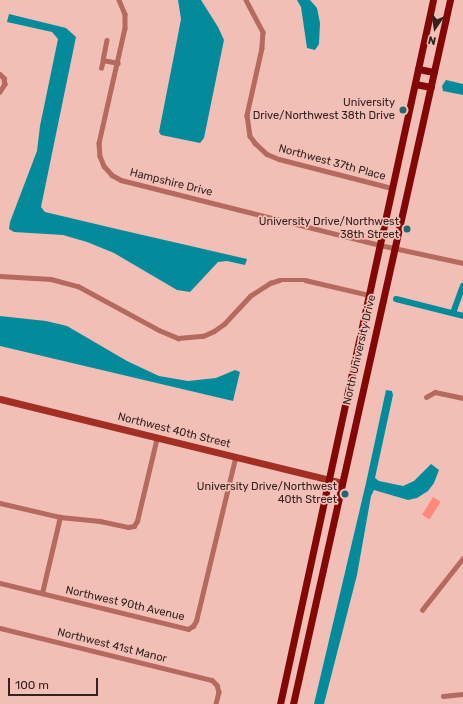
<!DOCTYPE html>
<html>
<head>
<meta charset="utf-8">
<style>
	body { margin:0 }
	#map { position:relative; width:463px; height:704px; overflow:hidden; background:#f2bfb7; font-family:Rubik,sans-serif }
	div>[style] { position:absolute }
	.green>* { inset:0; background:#ff8a7b; transform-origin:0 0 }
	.water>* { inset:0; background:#038b9b }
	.canal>* { height:6px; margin:-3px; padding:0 3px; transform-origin:3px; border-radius:3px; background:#038b9b }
	.street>* { height:4.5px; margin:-2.25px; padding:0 2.25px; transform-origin:2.25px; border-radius:2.25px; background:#b6695e }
	.secondary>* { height:7px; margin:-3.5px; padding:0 3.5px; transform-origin:3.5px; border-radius:3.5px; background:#a22e24 }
	.primary>* { height:7px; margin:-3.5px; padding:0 3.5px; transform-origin:3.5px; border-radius:3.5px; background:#830705 }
	.dots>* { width:11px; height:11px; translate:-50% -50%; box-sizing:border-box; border:2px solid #f2bfb7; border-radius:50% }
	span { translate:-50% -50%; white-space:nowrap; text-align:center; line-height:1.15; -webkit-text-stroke:3.5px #f2bfb7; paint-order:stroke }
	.poi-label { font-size:11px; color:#34221f }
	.right { translate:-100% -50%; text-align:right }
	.street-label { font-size:11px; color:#34221f }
	.north { position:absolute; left:415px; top:8px; width:40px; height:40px; -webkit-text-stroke:3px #f2bfb7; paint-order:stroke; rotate:193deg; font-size:11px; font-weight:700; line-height:16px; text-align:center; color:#34221f }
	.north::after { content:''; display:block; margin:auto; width:14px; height:18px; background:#34221f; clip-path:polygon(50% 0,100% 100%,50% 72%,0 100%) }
	.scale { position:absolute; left:8px; top:678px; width:90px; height:18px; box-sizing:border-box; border:2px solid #34221f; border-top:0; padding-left:5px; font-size:12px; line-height:14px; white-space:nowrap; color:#34221f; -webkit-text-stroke:3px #f2bfb7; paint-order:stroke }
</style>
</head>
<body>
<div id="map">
	<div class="green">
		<div style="left:433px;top:497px;width:9px;height:21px;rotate:32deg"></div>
	</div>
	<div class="water">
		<div style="clip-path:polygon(178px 0,201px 0,218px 27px,224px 40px,204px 138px,200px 143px,161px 135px,159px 132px,177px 40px,181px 19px)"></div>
		<div style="clip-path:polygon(297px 0,310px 0,317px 8px,320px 23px,319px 44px,315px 50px,307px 48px,301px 7px)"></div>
		<div style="clip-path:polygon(9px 14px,66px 28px,76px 37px,41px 207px,45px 212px,121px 230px,247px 259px,245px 265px,227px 261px,218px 262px,190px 292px,177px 290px,114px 253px,87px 242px,63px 235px,14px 232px,9px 229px,10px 222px,37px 151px,40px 126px,58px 39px,52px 32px,7px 22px)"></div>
		<div style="clip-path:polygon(446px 80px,463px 84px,463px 95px,443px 91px,442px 86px)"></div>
		<div style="clip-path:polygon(0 316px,46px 321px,67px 326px,127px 361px,159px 376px,188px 381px,216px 378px,235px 370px,240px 372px,233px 401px,0 346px)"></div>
		<div style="clip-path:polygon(386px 390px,392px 391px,393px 395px,375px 478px,379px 481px,403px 486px,414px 481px,431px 464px,439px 470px,434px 483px,428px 491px,417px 498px,408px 500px,374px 490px,371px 496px,357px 575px,324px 704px,314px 704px,366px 483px)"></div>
	</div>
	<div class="canal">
		<div style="left:396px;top:299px;width:69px;rotate:14.2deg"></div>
		<div style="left:453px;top:313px;width:29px;rotate:-70deg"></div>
	</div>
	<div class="street">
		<div style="left:119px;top:0;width:15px;rotate:67deg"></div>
		<div style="left:125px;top:14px;width:14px;rotate:90deg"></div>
		<div style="left:125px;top:28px;width:118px;rotate:102.7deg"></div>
		<div style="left:99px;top:143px;width:13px;rotate:86deg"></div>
		<div style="left:100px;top:156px;width:11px;rotate:68deg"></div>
		<div style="left:104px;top:166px;width:12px;rotate:48deg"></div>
		<div style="left:112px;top:175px;width:10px;rotate:29deg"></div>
		<div style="left:121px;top:180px;width:267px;rotate:14.1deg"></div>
		<div style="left:380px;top:245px;width:85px;rotate:12.2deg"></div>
		<div style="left:246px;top:0;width:36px;rotate:62deg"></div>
		<div style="left:263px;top:32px;width:16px;rotate:94deg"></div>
		<div style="left:262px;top:48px;width:69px;rotate:102.6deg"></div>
		<div style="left:247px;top:115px;width:21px;rotate:82deg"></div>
		<div style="left:250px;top:136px;width:9px;rotate:54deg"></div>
		<div style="left:255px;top:143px;width:16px;rotate:43deg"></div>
		<div style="left:267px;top:154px;width:13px;rotate:23deg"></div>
		<div style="left:279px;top:159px;width:117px;rotate:14.4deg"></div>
		<div style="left:107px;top:40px;width:20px;rotate:101deg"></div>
		<div style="left:103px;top:60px;width:15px;rotate:11deg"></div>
		<div style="left:101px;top:68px;width:8px;rotate:-76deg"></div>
		<div style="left:0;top:74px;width:6px;rotate:45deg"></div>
		<div style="left:4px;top:78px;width:6px;rotate:81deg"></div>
		<div style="left:5px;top:84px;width:9px;rotate:122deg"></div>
		<div style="left:0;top:276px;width:51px;rotate:3.4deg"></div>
		<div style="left:51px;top:279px;width:28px;rotate:15deg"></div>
		<div style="left:78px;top:286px;width:92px;rotate:28.5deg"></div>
		<div style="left:159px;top:330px;width:21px;rotate:23deg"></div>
		<div style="left:178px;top:338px;width:25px;rotate:-5deg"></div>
		<div style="left:203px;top:336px;width:12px;rotate:-24deg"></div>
		<div style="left:214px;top:331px;width:12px;rotate:-35deg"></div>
		<div style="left:224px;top:324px;width:38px;rotate:-47deg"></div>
		<div style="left:250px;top:296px;width:24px;rotate:-33deg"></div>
		<div style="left:270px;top:283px;width:10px;rotate:-17deg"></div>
		<div style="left:280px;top:280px;width:25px"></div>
		<div style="left:305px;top:280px;width:66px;rotate:13.2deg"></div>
		<div style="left:426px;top:397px;width:10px;rotate:-29deg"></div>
		<div style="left:435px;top:392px;width:29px;rotate:12deg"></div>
		<div style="left:0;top:503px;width:62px;rotate:13.1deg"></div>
		<div style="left:60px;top:517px;width:40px;rotate:5.7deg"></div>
		<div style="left:100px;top:521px;width:29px;rotate:12deg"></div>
		<div style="left:128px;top:527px;width:6px;rotate:-9deg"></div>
		<div style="left:134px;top:526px;width:6px;rotate:-59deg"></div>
		<div style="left:137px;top:521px;width:86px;rotate:-76.6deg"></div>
		<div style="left:0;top:583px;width:194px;rotate:13.7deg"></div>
		<div style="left:188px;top:629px;width:6px;rotate:-31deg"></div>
		<div style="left:193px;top:626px;width:6px;rotate:-59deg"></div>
		<div style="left:196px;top:621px;width:168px;rotate:-76.5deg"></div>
		<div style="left:42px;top:593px;width:78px;rotate:-76.7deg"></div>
		<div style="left:422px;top:610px;width:66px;rotate:-51.7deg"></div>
		<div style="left:0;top:628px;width:218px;rotate:13.8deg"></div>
		<div style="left:212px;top:680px;width:7px;rotate:45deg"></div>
		<div style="left:217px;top:685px;width:7px;rotate:74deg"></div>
		<div style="left:219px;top:692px;width:12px;rotate:104deg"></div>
		<div style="left:443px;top:696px;width:20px;rotate:-6deg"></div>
	</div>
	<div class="secondary">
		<div style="left:0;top:399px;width:352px;rotate:13.8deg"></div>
	</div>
	<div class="primary">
		<div style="left:418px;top:69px;width:16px;rotate:11deg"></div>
		<div style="left:415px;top:84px;width:16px;rotate:11deg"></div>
		<div style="left:280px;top:704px;width:720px;rotate:-77.74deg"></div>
		<div style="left:293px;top:704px;width:721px;rotate:-77.43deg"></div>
	</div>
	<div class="dots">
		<div style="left:403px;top:110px;background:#1e6873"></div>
		<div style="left:407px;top:229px;background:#1e6873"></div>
		<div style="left:345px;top:494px;background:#1e6873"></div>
	</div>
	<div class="poi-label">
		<span class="right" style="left:395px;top:110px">University<br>Drive/Northwest 38th Drive</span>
		<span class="right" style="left:399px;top:229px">University Drive/Northwest<br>38th Street</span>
		<span class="right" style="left:337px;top:494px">University Drive/Northwest<br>40th Street</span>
	</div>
	<div class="street-label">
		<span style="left:332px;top:163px;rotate:15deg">Northwest 37th Place</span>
		<span style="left:171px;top:183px;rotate:14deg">Hampshire Drive</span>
		<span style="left:360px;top:350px;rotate:-77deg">North University Drive</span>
		<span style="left:174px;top:431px;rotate:14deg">Northwest 40th Street</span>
		<span style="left:125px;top:604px;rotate:13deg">Northwest 90th Avenue</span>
		<span style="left:112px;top:646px;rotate:14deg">Northwest 41st Manor</span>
	</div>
	<div class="north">N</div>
	<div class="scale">100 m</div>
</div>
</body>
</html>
